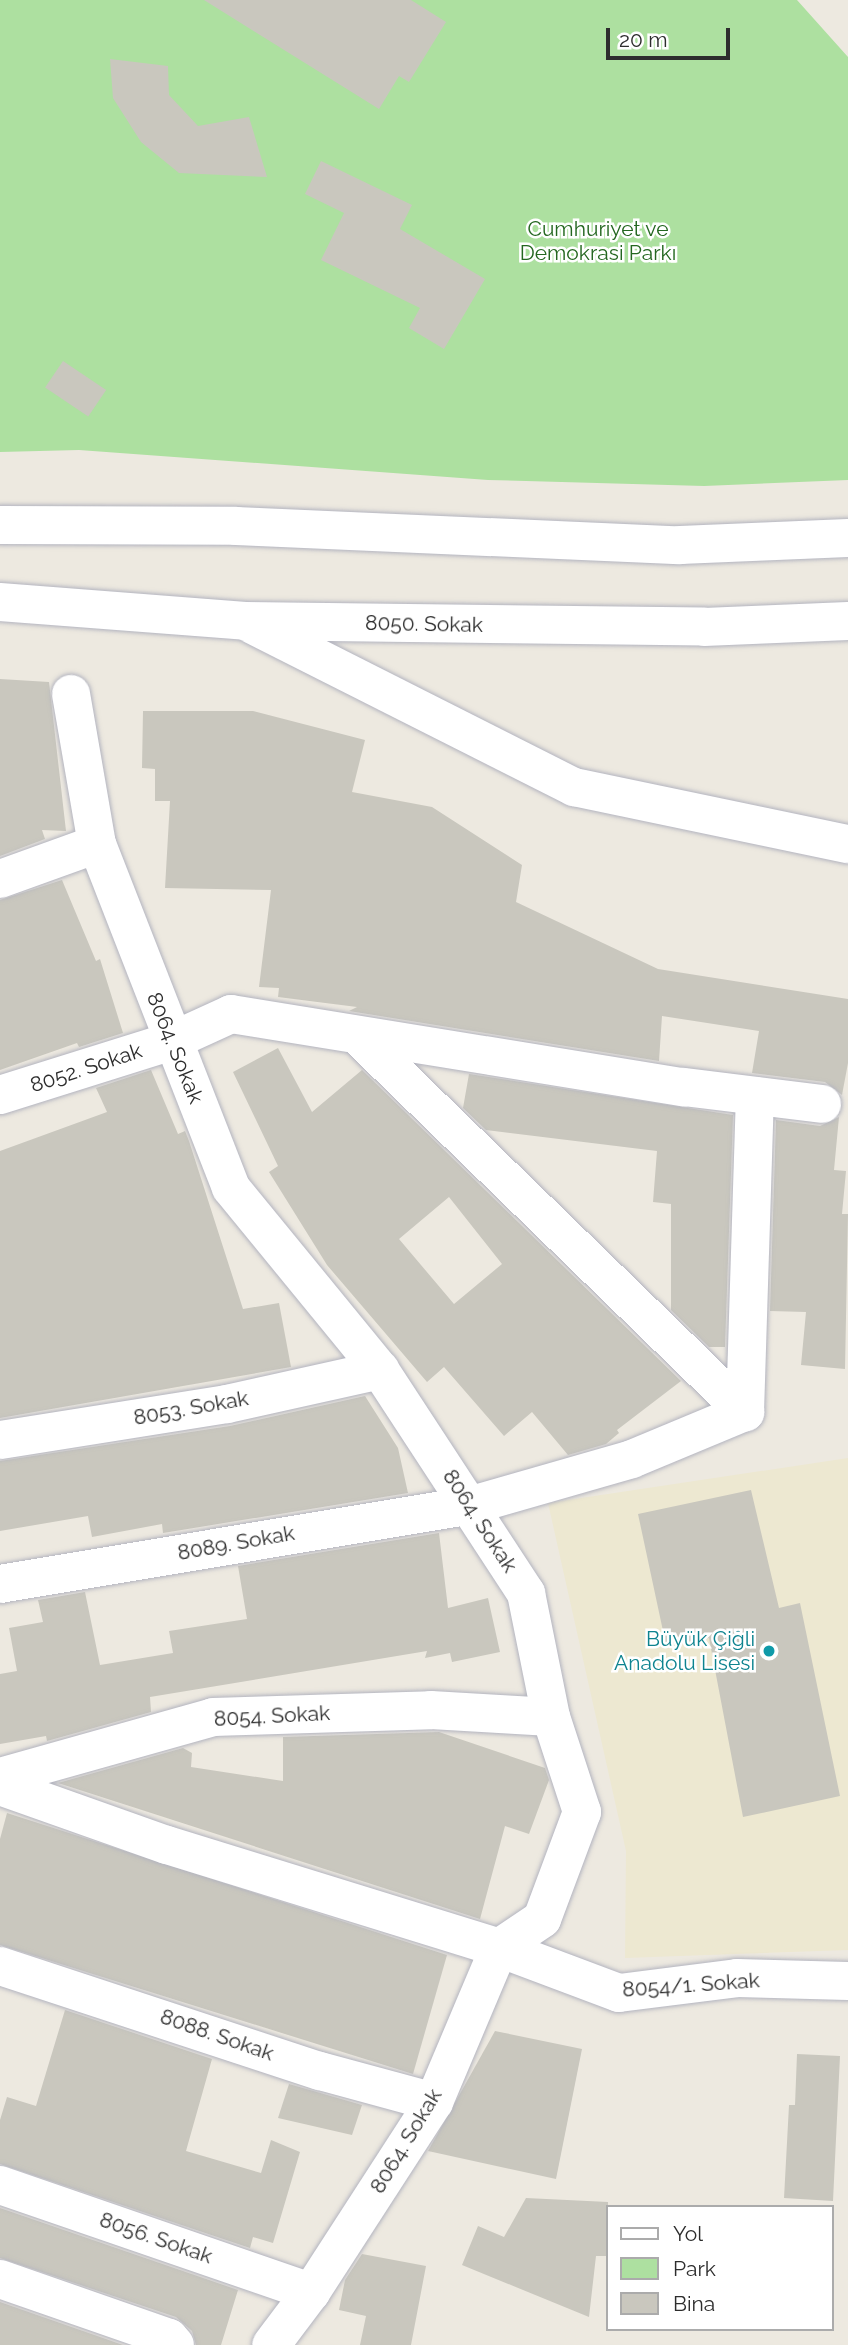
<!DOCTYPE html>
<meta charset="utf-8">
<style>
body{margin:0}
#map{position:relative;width:848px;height:2345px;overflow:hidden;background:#ede9e0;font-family:Raleway,sans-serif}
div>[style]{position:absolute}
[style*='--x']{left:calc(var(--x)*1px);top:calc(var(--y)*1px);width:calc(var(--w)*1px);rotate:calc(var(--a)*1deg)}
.education>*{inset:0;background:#ede8d1}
.green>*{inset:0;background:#ade0a0}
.building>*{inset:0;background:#c9c7be;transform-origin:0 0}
.roads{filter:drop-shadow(0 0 2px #b3b4bf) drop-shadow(0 0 2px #b3b4bf)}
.minor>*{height:38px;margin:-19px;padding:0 19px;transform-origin:19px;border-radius:19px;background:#fff}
.dots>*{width:19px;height:19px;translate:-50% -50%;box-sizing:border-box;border:4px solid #fff;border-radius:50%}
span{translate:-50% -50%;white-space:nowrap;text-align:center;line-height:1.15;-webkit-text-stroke:5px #fff;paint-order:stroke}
.park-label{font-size:21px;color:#246720}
.street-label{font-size:21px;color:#2d2d2d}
.culture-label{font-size:21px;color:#0d838f}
.right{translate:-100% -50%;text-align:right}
.legend{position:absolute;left:606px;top:2205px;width:228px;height:126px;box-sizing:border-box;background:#fff;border:2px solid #ababab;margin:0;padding:9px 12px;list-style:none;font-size:21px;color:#2d2d2d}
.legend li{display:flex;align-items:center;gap:14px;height:35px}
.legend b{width:35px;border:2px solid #ababab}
.scale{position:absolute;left:606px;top:28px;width:124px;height:32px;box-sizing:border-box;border:4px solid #2d2d2d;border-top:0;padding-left:9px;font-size:21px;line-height:24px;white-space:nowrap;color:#2d2d2d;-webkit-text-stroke:5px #fff;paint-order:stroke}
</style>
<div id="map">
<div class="education">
<i style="clip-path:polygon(848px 1458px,848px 1950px,625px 1958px,626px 1851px,548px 1503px)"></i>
</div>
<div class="green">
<i style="clip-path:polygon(0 0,797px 0,848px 57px,848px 480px,704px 486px,488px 480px,79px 450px,0 452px)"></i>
</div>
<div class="building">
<i style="clip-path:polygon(204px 0,411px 0,446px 22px,409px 82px,399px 76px,379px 109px)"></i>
<i style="clip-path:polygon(110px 59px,168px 66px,169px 95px,198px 126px,249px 117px,267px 177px,179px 173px,141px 142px,113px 98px)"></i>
<i style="clip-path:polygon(321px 161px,412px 205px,400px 229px,485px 279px,444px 349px,409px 328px,420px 308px,321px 260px,344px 213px,305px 194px)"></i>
<i style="left:63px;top:361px;width:52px;height:32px;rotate:34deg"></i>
<i style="clip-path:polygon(0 679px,49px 682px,66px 831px,42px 830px,45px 839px,0 856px)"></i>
<i style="clip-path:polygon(143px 711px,253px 711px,365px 740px,352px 792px,432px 807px,522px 865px,516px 902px,658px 969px,848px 999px,848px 1063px,842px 1095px,825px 1082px,752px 1073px,759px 1031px,662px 1016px,659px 1061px,349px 1011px,357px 1007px,278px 997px,279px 988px,259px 987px,271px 890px,165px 888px,170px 801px,155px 801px,155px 769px,142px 768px)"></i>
<i style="clip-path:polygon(62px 880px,96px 961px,100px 959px,123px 1033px,79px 1047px,77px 1043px,0 1070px,0 900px)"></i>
<i style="clip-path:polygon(evenodd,278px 1048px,312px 1112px,362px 1070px,681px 1381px,617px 1430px,619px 1433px,606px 1444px,568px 1455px,532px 1412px,504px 1436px,444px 1367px,427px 1382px,327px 1265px,269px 1172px,278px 1166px,233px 1072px,278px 1048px,449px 1197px,502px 1264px,454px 1304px,399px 1239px,449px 1197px)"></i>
<i style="clip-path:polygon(151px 1070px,178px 1134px,185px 1131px,189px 1141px,243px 1309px,279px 1303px,291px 1367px,0 1418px,0 1151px,107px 1112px,96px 1088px)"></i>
<i style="clip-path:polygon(469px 1074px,733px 1115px,725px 1347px,709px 1347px,671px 1310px,671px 1204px,653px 1202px,657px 1151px,486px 1130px,463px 1108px)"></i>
<i style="clip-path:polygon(839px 1117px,834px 1170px,846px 1171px,842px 1214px,848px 1214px,845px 1369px,801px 1365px,806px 1312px,770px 1311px,776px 1120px,820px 1126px)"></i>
<i style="clip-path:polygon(365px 1396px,398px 1448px,408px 1493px,163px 1533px,162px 1524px,92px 1537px,88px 1516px,0 1531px,0 1461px,230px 1426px)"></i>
<i style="clip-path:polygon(751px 1490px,779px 1608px,800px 1603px,840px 1796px,743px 1817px,709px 1638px,666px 1645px,638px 1514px)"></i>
<i style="clip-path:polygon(439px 1533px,448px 1608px,488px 1598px,500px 1652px,452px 1662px,450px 1653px,425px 1658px,427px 1651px,150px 1697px,151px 1712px,47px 1741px,46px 1736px,0 1744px,0 1674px,17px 1671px,9px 1628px,43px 1622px,38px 1600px,85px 1592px,100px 1665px,173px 1653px,169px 1631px,247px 1619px,238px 1566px)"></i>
<i style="clip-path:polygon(439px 1732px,545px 1768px,549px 1780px,529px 1834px,505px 1826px,480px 1919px,58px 1783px,183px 1748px,192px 1753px,191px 1767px,283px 1781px,283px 1737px)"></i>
<i style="clip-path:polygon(7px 1813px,447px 1955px,413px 2074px,0 1945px,0 1839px)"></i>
<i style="clip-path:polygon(65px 2010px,212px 2059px,186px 2151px,261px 2173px,271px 2140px,300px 2152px,273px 2243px,253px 2237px,250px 2248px,0 2164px,0 2120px,7px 2097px,36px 2106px)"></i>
<i style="clip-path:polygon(495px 2031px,582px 2049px,556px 2179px,428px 2151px)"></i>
<i style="clip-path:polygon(797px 2054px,840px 2056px,833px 2201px,784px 2198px,789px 2105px,795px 2105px)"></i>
<i style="clip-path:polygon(289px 2084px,362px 2105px,352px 2135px,278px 2118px)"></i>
<i style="clip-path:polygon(526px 2198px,608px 2202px,608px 2256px,596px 2256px,589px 2317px,462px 2265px,478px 2226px,504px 2237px)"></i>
<i style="clip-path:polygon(0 2208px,238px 2290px,221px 2345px,196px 2345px,192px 2331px,176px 2317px,0 2258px)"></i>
<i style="clip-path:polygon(362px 2254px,426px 2266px,411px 2345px,360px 2345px,366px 2316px,339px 2310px,345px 2280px)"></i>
<i style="clip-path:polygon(0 2302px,123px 2345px,0 2345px)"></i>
</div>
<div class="roads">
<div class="minor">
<i style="--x:0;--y:525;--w:236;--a:0.2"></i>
<i style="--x:236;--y:526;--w:444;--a:2.5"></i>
<i style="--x:680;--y:545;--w:168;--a:-2.4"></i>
<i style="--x:0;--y:602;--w:246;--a:4.4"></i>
<i style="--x:245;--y:621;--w:459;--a:0.7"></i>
<i style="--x:704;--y:627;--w:144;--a:-2.4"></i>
<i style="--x:253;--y:625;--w:360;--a:26.8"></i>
<i style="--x:574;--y:787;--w:280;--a:11.8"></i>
<i style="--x:71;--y:694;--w:152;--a:80.2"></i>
<i style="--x:97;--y:844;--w:369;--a:68.7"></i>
<i style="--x:231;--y:1188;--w:235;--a:50.7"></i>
<i style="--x:380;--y:1370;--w:267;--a:56.8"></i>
<i style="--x:526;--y:1593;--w:126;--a:78.6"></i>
<i style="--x:551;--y:1717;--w:100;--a:71.9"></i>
<i style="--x:582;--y:1812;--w:114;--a:110.5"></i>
<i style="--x:542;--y:1919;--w:52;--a:146"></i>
<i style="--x:499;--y:1948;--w:167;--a:112.9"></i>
<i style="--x:434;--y:2102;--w:226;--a:122.9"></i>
<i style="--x:311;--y:2292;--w:66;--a:127"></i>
<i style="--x:0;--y:879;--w:103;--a:-19.8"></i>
<i style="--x:358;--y:1036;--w:540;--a:44.17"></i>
<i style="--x:0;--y:1095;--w:180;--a:-17.4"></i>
<i style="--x:172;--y:1041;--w:65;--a:-24.6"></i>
<i style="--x:231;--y:1014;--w:459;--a:9.2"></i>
<i style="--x:684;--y:1087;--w:139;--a:7"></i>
<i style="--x:0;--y:1440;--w:230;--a:-9"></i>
<i style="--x:227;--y:1404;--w:157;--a:-12.5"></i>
<i style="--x:0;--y:1584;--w:479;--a:-9.5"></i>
<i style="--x:472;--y:1505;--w:166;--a:-16"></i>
<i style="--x:632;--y:1459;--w:122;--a:-22.6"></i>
<i style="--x:745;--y:1412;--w:316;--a:-88.2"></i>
<i style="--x:0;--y:1777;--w:221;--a:-15.7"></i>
<i style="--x:213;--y:1717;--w:218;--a:-1.8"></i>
<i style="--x:431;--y:1710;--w:120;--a:3.3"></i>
<i style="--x:0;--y:1786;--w:177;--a:19.5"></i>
<i style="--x:167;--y:1845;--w:348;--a:17.2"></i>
<i style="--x:499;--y:1948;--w:128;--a:20.6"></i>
<i style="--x:619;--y:1993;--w:119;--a:-7.2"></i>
<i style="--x:737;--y:1978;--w:111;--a:1.5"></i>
<i style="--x:0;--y:1966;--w:337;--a:18.2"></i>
<i style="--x:320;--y:2071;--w:118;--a:15.2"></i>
<i style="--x:0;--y:2185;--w:329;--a:19"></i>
<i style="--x:0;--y:2279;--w:179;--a:19.2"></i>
<i style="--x:169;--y:2338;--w:9;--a:49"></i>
</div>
</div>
<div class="dots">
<i style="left:769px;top:1651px;background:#0f9aa8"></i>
</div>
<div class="park-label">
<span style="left:598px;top:241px">Cumhuriyet ve<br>Demokrasi Parkı</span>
</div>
<div class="street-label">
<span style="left:424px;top:624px;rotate:1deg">8050. Sokak</span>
<span style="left:175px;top:1048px;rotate:68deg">8064. Sokak</span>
<span style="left:86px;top:1068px;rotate:-18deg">8052. Sokak</span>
<span style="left:191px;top:1408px;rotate:-10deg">8053. Sokak</span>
<span style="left:480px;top:1521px;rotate:57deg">8064. Sokak</span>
<span style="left:236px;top:1543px;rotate:-10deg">8089. Sokak</span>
<span style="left:272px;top:1716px;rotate:-3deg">8054. Sokak</span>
<span style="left:691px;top:1985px;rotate:-4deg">8054/1. Sokak</span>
<span style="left:217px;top:2035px;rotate:19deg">8088. Sokak</span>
<span style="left:406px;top:2141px;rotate:-59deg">8064. Sokak</span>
<span style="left:156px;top:2238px;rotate:19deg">8056. Sokak</span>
</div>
<div class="culture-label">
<span class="right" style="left:755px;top:1651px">Büyük Çiğli<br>Anadolu Lisesi</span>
</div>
<ul class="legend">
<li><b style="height:9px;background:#fff"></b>Yol</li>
<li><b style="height:19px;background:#ade0a0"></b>Park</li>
<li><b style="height:19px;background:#c9c7be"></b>Bina</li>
</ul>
<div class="scale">20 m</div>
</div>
